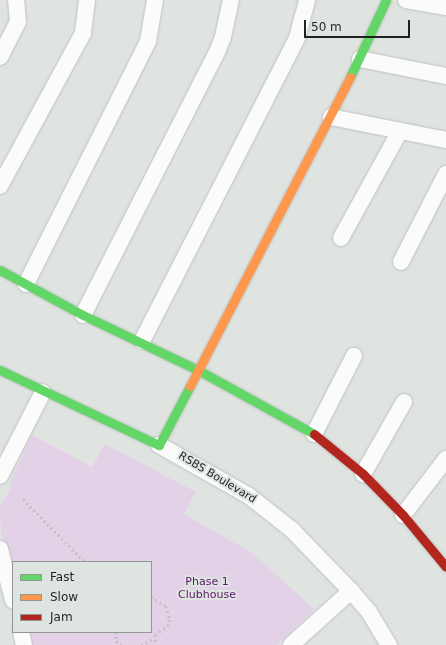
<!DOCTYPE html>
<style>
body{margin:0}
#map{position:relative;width:446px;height:645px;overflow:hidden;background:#dfe4e1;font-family:"DejaVu Sans",sans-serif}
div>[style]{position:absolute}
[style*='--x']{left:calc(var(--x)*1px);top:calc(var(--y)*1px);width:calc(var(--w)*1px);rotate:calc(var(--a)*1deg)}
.green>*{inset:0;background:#e3d1e8}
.path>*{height:2.5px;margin-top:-1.25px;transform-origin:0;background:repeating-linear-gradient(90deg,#c2c3c3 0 2px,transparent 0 5px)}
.roads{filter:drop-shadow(0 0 1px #bec2c0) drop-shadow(0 0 1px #bec2c0)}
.street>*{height:16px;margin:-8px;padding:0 8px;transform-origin:8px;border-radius:8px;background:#fafbfa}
.fast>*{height:9px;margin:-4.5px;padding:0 4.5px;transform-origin:4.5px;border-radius:4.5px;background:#63d668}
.slow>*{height:9px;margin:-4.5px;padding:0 4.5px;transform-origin:4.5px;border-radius:4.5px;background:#ff974d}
.jam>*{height:9px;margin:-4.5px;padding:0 4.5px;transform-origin:4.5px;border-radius:4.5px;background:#b3261e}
span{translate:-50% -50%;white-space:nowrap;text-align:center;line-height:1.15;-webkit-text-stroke:4px #dee5e1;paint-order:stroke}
.street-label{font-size:11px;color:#1f2220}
.park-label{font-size:11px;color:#60156d}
.legend{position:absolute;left:12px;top:561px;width:140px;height:72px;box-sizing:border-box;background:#dee5e1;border:1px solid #929794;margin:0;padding:5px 7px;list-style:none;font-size:12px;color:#1f2220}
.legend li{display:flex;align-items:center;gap:8px;height:20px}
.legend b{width:20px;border:1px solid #929794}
.scale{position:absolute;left:304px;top:20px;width:106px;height:18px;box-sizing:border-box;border:2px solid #1f2220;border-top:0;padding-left:5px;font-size:12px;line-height:14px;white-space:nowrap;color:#1f2220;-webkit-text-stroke:3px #dee5e1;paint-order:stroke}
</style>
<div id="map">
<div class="green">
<i style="clip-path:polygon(32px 435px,92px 467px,105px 444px,196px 492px,184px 514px,251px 552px,314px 609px,277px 645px,28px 645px,24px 632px,151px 632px,151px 562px,13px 562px,13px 585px,1px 532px,0 506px,10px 490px,11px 481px)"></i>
</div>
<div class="path">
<i style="--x:23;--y:499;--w:88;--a:45.5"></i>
<i style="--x:151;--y:597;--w:17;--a:31"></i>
<i style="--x:166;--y:606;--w:15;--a:74"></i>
<i style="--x:170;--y:620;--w:5;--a:101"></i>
<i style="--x:169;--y:625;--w:17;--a:144"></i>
<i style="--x:155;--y:635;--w:10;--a:84"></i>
<i style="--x:116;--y:632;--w:9;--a:90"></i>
<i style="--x:116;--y:641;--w:7;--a:34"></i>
<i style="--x:141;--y:645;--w:14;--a:-25"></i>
</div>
<div class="roads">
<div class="street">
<i style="--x:406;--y:0;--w:41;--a:9.9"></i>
<i style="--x:0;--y:57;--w:39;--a:-63"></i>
<i style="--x:18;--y:22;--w:22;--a:-95"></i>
<i style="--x:360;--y:59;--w:88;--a:11.2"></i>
<i style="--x:331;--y:117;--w:117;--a:11.3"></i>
<i style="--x:0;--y:186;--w:174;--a:-61.5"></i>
<i style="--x:83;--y:33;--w:33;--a:-83"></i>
<i style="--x:341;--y:238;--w:122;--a:-61.1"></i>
<i style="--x:401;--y:262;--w:99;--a:-62.9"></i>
<i style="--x:26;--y:284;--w:272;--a:-63.3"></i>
<i style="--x:148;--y:41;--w:42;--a:-80.3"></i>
<i style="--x:83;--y:315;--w:295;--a:-63"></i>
<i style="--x:217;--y:52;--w:16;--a:-68"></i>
<i style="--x:223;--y:37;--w:38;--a:-78"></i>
<i style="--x:142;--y:341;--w:340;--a:-62.9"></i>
<i style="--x:297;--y:38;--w:39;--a:-75"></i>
<i style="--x:314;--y:434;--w:88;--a:-62.9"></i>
<i style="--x:159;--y:445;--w:103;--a:29.5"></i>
<i style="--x:249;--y:496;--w:55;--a:38.3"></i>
<i style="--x:292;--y:530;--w:85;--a:46"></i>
<i style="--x:351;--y:591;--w:28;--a:49"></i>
<i style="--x:369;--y:612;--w:39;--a:59"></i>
<i style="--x:363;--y:474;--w:83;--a:-60.3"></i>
<i style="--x:0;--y:476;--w:94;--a:-62.9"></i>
<i style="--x:403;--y:515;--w:71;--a:-52.5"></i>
<i style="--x:0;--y:549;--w:53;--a:75.7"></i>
<i style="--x:21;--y:632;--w:13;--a:77"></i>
<i style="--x:291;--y:645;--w:81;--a:-42"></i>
</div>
<div class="fast">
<i style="--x:350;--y:77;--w:85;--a:-64.9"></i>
<i style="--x:0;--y:270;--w:94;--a:28.5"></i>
<i style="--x:83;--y:315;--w:127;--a:25.6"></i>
<i style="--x:198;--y:370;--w:132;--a:28.9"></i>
<i style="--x:0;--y:370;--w:176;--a:25.3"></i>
<i style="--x:159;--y:445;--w:67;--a:-62.3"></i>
</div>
<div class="slow">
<i style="--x:190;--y:386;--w:348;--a:-62.6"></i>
</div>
<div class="jam">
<i style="--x:314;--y:434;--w:63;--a:39.2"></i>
<i style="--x:363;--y:474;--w:57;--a:45.7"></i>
<i style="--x:403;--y:515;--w:67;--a:50.4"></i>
</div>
</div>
<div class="street-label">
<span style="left:217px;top:478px;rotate:31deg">RSBS Boulevard</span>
</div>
<div class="park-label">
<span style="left:207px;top:589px">Phase 1<br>Clubhouse</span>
</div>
<ul class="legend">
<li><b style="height:5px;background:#63d668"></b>Fast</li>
<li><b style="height:5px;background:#ff974d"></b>Slow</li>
<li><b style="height:5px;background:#b3261e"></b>Jam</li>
</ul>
<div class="scale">50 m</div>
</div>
